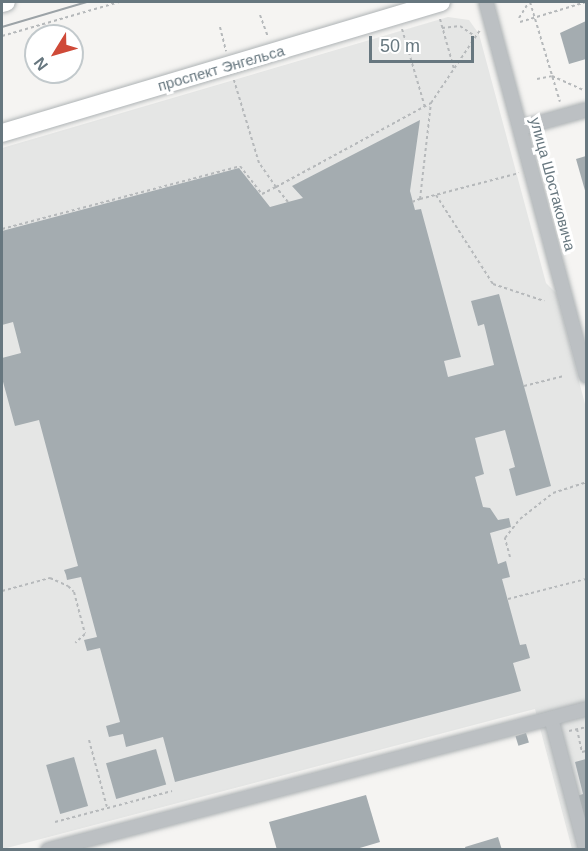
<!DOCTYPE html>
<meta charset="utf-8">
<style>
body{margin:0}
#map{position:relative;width:588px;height:851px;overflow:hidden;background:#f5f4f2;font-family:Helvetica,sans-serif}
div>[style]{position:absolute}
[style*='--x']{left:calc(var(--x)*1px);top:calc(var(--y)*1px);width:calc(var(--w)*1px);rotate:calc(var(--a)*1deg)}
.built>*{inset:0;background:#e5e6e5}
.building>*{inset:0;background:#a4acb0;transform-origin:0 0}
.path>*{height:2px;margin-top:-1px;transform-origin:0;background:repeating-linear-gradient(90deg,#b6b9bb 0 3px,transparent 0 6px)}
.roads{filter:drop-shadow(0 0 2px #aeb3b5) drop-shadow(0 0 2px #aeb3b5)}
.minor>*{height:14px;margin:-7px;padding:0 7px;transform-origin:7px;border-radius:7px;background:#bcc0c3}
.major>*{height:18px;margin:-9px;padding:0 9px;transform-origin:9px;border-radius:9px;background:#fff}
.tram>*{height:1.5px;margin:-0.75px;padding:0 0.75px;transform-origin:0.75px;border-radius:0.75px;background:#9ca3a7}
span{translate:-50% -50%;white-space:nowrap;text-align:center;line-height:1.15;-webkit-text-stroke:6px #fff;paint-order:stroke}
.street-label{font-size:15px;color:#67777f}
.frame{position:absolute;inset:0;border:3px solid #67777f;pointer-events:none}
.north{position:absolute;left:24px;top:24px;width:60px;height:60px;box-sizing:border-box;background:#fff;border:2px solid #c2c9cc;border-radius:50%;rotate:233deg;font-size:16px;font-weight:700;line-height:24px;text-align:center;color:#67777f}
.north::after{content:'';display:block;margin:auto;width:21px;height:27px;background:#cf4a38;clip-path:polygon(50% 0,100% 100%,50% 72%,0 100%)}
.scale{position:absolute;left:369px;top:36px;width:105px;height:27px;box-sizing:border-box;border:3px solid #67777f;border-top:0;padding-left:8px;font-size:18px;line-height:21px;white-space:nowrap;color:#67777f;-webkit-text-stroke:4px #fff;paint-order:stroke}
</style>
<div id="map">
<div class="built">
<i style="clip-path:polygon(448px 17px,469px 20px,479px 34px,546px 283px,556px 293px,586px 408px,586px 849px,572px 849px,535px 709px,3px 849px,2px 148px)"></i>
</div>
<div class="building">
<i style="clip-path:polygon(586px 21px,586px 59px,569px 64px,560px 33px)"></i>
<i style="clip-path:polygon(420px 120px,410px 191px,415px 210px,421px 209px,461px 357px,444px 361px,448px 377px,494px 365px,484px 324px,478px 326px,471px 301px,499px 294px,551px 486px,516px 496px,509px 469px,515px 467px,505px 430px,475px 438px,484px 474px,475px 477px,483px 507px,490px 508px,498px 520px,509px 518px,511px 527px,490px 533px,498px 564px,506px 561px,510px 577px,502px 579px,520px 645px,526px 644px,530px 658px,513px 663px,521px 691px,175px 782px,163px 737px,126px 747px,123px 734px,109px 737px,106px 726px,120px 722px,100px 648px,87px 651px,84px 640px,97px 637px,81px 577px,67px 580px,66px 575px,64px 570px,78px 566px,39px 420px,15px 426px,2px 378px,2px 358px,21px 353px,13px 322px,2px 325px,2px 231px,239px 168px,270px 207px,288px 202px,303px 198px,292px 186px)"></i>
<i style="clip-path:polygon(586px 156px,586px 194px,576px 159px)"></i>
<i style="left:526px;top:733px;width:10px;height:11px;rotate:73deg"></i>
<i style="left:156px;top:749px;width:37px;height:52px;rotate:74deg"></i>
<i style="left:74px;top:757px;width:51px;height:29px;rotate:74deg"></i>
<i style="clip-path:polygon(586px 759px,586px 829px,577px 796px,583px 794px,575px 762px)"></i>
<i style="clip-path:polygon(366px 795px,380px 842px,353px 850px,277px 850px,269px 822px)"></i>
<i style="clip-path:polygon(498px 837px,502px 850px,466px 850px,465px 847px)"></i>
</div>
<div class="path">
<i style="--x:530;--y:2;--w:104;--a:73.3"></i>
<i style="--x:260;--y:15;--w:23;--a:70"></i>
<i style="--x:519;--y:18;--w:19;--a:-58"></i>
<i style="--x:440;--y:19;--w:52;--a:74.4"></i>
<i style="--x:520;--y:22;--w:69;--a:-16.9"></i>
<i style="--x:220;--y:27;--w:25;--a:76"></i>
<i style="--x:442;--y:28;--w:18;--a:-6"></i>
<i style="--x:460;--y:26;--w:18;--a:34"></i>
<i style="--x:402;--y:29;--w:81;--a:73.6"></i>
<i style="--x:2;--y:36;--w:122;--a:-16.2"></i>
<i style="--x:537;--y:79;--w:15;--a:-11"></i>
<i style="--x:552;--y:76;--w:37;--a:24"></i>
<i style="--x:436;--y:195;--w:106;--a:57.4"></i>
<i style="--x:493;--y:284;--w:54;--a:18.4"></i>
<i style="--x:420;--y:199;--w:102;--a:-14.7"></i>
<i style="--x:288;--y:202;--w:19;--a:-129"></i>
<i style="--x:276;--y:187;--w:176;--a:-28.5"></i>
<i style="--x:412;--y:202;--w:9;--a:-21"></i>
<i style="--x:420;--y:199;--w:97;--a:-83.5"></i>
<i style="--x:431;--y:103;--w:88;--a:-56.1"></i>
<i style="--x:2;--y:229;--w:246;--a:-14.8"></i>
<i style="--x:240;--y:166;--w:36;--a:52"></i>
<i style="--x:262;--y:194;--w:16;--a:-27"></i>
<i style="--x:276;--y:187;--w:29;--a:-125"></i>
<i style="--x:259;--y:163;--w:87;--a:-106.8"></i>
<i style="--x:524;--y:386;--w:41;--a:-14"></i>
<i style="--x:510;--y:557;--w:20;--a:-105"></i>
<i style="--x:505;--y:538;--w:24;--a:-52"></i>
<i style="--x:520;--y:519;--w:42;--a:-38.2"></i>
<i style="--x:553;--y:493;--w:35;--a:-18"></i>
<i style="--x:2;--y:591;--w:50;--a:-15.2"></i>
<i style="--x:50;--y:578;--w:20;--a:24"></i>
<i style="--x:68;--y:586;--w:8;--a:45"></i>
<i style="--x:74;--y:592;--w:43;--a:75.3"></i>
<i style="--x:85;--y:634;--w:13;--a:138"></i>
<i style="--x:508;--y:599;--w:81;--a:-14.4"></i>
<i style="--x:577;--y:729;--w:24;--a:78"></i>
<i style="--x:582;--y:752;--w:4;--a:-14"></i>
<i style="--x:569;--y:731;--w:17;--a:-13"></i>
<i style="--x:89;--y:740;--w:69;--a:75"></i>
<i style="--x:55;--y:822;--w:121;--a:-14.8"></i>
</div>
<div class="roads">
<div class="minor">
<i style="--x:486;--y:2;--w:387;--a:75"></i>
<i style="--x:521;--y:128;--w:67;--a:-15.5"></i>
<i style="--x:551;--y:718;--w:137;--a:75.1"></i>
<i style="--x:48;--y:850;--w:556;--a:-14.69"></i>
</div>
<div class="major">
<i style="--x:2;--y:3;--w:4;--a:-14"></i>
<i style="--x:2;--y:133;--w:458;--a:-16.6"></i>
</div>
</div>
<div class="tram">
<i style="--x:2;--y:27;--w:89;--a:-16.4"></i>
</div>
<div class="street-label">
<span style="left:221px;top:68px;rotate:-16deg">проспект Энгельса</span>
<span style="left:553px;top:184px;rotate:75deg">улица Шостаковича</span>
</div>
<div class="frame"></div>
<div class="north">N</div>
<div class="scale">50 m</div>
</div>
